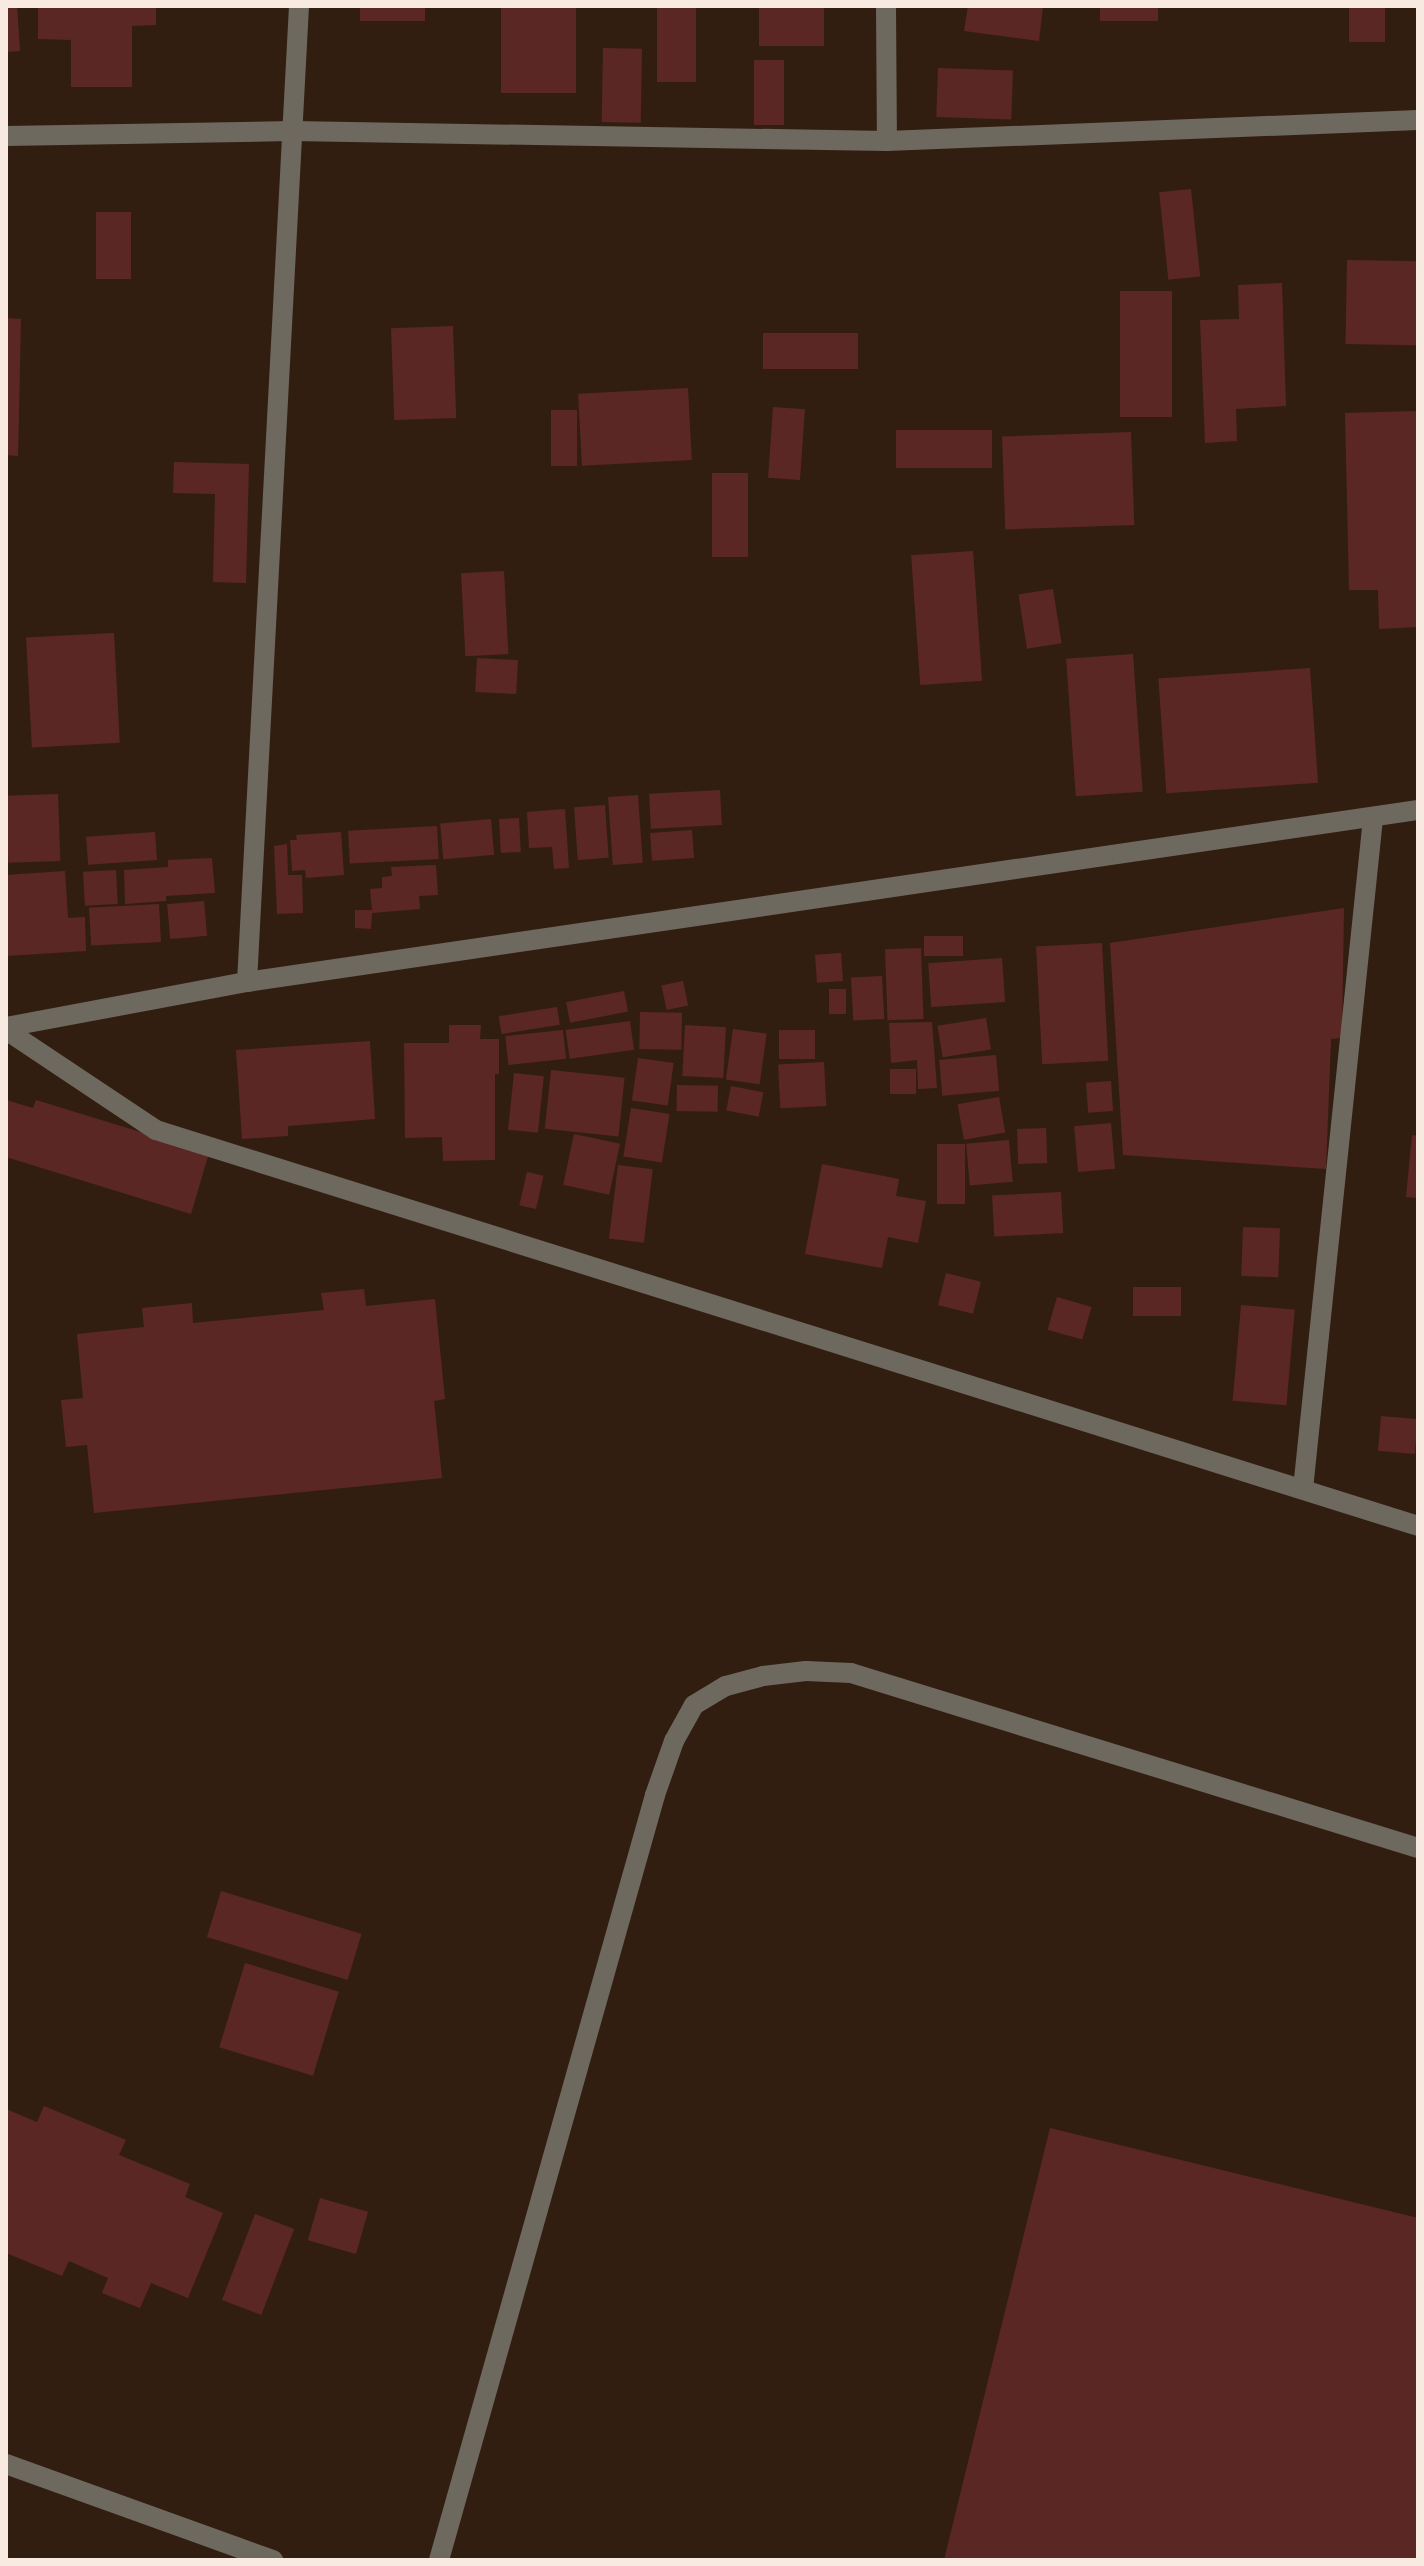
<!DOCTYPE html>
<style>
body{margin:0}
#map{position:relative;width:1424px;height:2566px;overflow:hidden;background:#321e11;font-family:"Asap Condensed",sans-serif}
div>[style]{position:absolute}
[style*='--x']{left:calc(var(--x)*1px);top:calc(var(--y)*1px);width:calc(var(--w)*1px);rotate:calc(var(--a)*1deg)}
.building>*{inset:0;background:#5b2725;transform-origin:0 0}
.minor>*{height:20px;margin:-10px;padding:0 10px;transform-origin:10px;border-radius:10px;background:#6e695f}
span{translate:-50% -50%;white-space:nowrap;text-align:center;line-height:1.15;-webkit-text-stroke:6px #321e11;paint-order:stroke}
.frame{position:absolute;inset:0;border:8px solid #f8eae1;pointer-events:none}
</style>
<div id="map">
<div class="building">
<i style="clip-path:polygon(6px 6px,17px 6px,20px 51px,6px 52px)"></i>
<i style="clip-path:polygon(38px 6px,156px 6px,156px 25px,132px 26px,132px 87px,71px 87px,71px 40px,38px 39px)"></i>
<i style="left:360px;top:6px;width:65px;height:15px"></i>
<i style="left:501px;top:6px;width:75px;height:87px"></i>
<i style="left:657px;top:6px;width:39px;height:76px"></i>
<i style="left:759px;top:6px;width:65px;height:40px"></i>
<i style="clip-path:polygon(968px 6px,1043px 6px,1039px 41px,964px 31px)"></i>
<i style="left:1100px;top:6px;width:58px;height:15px"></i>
<i style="left:1349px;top:6px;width:36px;height:36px"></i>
<i style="left:603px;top:48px;width:39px;height:74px;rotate:1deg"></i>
<i style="left:754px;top:60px;width:30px;height:65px"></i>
<i style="left:938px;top:68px;width:75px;height:49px;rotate:2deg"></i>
<i style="left:1191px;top:189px;width:88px;height:32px;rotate:84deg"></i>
<i style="left:96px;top:212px;width:35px;height:67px"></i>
<i style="left:1347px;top:260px;width:71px;height:84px;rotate:1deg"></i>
<i style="clip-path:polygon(1282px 283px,1286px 406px,1236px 409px,1237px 441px,1205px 443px,1200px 320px,1239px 319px,1238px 285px)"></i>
<i style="left:1120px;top:291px;width:52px;height:126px"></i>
<i style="clip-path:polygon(6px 318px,21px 319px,18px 456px,6px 455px)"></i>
<i style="left:453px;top:326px;width:92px;height:62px;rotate:88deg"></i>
<i style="left:858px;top:333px;width:36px;height:95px;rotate:90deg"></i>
<i style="left:688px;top:388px;width:72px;height:110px;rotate:87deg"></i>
<i style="left:773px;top:407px;width:32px;height:71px;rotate:4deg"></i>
<i style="left:551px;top:410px;width:26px;height:56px"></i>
<i style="clip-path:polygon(1418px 411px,1418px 627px,1379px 629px,1378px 590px,1349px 590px,1345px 413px)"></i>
<i style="left:992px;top:430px;width:38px;height:96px;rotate:90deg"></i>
<i style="left:1131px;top:432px;width:93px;height:129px;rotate:88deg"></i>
<i style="clip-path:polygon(174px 462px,249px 464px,246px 583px,213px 582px,215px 494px,173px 493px)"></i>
<i style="left:712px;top:473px;width:36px;height:84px"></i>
<i style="left:973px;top:551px;width:130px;height:62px;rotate:86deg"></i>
<i style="left:504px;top:571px;width:83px;height:43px;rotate:87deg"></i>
<i style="left:1053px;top:589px;width:55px;height:35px;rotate:81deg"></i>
<i style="left:114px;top:633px;width:110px;height:88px;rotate:87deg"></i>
<i style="left:1133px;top:654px;width:138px;height:67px;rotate:86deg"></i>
<i style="left:477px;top:658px;width:41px;height:34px;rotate:3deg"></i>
<i style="left:1310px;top:668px;width:115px;height:152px;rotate:86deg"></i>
<i style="left:720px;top:790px;width:35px;height:71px;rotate:87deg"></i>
<i style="left:58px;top:794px;width:67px;height:52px;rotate:88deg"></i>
<i style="left:638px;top:795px;width:68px;height:30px;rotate:86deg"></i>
<i style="left:605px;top:805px;width:53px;height:31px;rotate:86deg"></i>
<i style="clip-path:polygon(565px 809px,569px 868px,554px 869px,552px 847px,529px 848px,527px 812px)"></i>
<i style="left:519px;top:818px;width:34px;height:20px;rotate:87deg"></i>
<i style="left:491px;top:819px;width:36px;height:51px;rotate:85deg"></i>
<i style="left:437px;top:826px;width:33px;height:89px;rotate:87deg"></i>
<i style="left:692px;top:830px;width:28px;height:42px;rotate:86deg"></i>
<i style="left:155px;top:832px;width:28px;height:69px;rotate:86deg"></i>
<i style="clip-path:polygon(341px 832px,344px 875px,306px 878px,305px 870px,292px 871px,290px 840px,297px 840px,296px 835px)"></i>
<i style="clip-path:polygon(287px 844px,288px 875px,302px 875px,303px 913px,277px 914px,274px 846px)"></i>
<i style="clip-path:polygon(212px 858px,215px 893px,166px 896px,166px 901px,125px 904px,124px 870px,168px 867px,168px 860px)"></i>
<i style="clip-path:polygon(436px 865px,438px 895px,419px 896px,420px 909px,372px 913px,371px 929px,355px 928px,355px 910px,372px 910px,370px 889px,382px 888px,382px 877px,392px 876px,391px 867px)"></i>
<i style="left:116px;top:870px;width:34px;height:33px;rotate:87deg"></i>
<i style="clip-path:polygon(65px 871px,68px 918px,85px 917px,86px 951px,6px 956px,6px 875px)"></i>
<i style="left:204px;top:901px;width:35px;height:37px;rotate:85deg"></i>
<i style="left:159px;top:904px;width:38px;height:70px;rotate:87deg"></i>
<i style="clip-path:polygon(1344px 908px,1342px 1038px,1331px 1039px,1326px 1169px,1123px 1155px,1110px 943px)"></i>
<i style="left:963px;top:936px;width:20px;height:39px;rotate:90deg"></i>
<i style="left:1102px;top:943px;width:118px;height:66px;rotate:87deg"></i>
<i style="left:921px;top:948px;width:71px;height:36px;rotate:88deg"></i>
<i style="left:841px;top:953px;width:28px;height:26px;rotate:86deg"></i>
<i style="left:1002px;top:958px;width:44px;height:74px;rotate:86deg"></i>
<i style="left:882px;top:976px;width:43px;height:31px;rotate:87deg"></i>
<i style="left:683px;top:981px;width:25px;height:22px;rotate:78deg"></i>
<i style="left:846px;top:989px;width:25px;height:17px;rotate:90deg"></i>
<i style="left:624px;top:991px;width:21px;height:59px;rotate:79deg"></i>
<i style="left:557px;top:1007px;width:18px;height:59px;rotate:81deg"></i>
<i style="left:640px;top:1012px;width:42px;height:37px;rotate:1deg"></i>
<i style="left:986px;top:1018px;width:32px;height:49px;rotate:81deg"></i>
<i style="left:630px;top:1021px;width:29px;height:65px;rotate:82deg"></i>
<i style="clip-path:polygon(932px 1022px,937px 1088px,918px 1089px,917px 1060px,891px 1063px,889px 1023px)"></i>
<i style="clip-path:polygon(449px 1025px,481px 1025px,480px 1039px,499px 1039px,499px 1074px,495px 1074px,495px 1160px,443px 1161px,442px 1137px,405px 1138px,404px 1043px,449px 1043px)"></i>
<i style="left:685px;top:1025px;width:41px;height:51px;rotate:3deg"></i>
<i style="left:733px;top:1029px;width:34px;height:51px;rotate:8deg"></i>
<i style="left:563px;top:1030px;width:29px;height:58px;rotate:84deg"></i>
<i style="left:779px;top:1030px;width:36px;height:29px"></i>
<i style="clip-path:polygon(370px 1041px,375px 1119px,288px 1126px,288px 1136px,242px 1139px,236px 1050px)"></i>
<i style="left:996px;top:1055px;width:36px;height:57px;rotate:85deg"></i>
<i style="left:638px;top:1058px;width:36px;height:43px;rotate:8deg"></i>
<i style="left:824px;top:1062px;width:44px;height:46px;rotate:87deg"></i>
<i style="left:890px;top:1069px;width:26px;height:25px"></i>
<i style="left:551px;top:1070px;width:74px;height:59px;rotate:6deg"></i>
<i style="left:514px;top:1073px;width:30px;height:57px;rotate:6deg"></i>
<i style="left:1111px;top:1081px;width:30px;height:25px;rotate:86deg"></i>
<i style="left:677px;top:1085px;width:41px;height:26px;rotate:1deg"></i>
<i style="left:731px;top:1086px;width:33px;height:25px;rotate:11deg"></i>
<i style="left:999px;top:1097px;width:36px;height:42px;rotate:80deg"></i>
<i style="clip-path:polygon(6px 1100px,33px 1108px,36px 1100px,209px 1153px,191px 1214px,6px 1157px)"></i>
<i style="left:631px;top:1108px;width:39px;height:49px;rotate:9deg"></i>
<i style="left:1111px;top:1123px;width:46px;height:37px;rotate:85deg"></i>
<i style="left:1046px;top:1128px;width:35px;height:29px;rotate:88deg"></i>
<i style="left:574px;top:1134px;width:47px;height:52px;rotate:12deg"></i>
<i style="clip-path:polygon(1412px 1135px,1418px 1136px,1418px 1198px,1406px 1197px)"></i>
<i style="left:1009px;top:1140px;width:42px;height:43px;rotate:85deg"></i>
<i style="left:937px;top:1144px;width:28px;height:60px"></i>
<i style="clip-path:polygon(822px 1164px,899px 1179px,896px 1196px,926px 1201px,918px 1243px,888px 1237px,882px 1268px,805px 1254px)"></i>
<i style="left:618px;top:1165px;width:35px;height:74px;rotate:7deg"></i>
<i style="left:527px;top:1172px;width:17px;height:34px;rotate:13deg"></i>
<i style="left:1061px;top:1192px;width:41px;height:69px;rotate:87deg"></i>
<i style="left:1243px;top:1227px;width:37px;height:49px;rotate:2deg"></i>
<i style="left:946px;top:1273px;width:36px;height:33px;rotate:14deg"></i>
<i style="left:1181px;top:1287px;width:29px;height:48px;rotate:90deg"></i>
<i style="clip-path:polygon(364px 1289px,366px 1306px,435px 1299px,445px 1399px,434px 1401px,442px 1478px,94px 1513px,87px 1445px,66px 1447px,61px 1400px,83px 1398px,77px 1334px,144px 1327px,142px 1308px,192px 1303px,193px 1323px,324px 1310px,321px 1293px)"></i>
<i style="left:1057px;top:1297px;width:36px;height:34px;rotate:16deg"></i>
<i style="left:1241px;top:1305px;width:54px;height:96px;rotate:5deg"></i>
<i style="left:1381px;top:1416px;width:37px;height:35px;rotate:5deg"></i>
<i style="left:221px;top:1891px;width:147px;height:48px;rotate:17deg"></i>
<i style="left:245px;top:1963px;width:98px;height:88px;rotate:17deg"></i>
<i style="clip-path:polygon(44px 2106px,126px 2140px,119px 2155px,190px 2184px,185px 2197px,223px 2213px,188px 2298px,151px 2283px,140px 2308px,102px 2293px,108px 2278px,69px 2261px,62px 2276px,6px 2253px,6px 2109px,37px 2122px)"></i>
<i style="clip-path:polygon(1050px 2128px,1418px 2218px,1418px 2560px,944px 2560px)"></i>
<i style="left:320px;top:2198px;width:50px;height:44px;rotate:16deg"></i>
<i style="left:255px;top:2214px;width:42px;height:92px;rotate:21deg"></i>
</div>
<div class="minor">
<i style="--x:886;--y:6;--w:135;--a:89.6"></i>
<i style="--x:6;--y:136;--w:286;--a:-1"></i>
<i style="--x:292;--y:131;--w:595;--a:0.96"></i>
<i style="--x:887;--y:141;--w:531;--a:-2.26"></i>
<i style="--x:247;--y:982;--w:977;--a:-86.95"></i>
<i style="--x:6;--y:1027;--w:245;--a:-10.6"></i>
<i style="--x:247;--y:982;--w:1184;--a:-8.36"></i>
<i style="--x:6;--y:1030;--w:180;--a:33.7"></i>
<i style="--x:156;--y:1130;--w:1323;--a:17.42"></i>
<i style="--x:1303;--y:1489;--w:675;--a:-84.04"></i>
<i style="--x:6;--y:2464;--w:284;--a:19.8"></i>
<i style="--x:439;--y:2560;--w:795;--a:-74.23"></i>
<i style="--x:655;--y:1795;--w:57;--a:-70.6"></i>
<i style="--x:674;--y:1741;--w:41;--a:-60.9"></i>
<i style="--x:694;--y:1705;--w:37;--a:-31"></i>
<i style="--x:726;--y:1686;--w:38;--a:-15"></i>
<i style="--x:763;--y:1676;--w:43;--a:-6.6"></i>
<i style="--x:806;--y:1671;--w:45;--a:2.5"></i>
<i style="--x:851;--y:1673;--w:593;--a:17.15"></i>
</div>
<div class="frame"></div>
</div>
